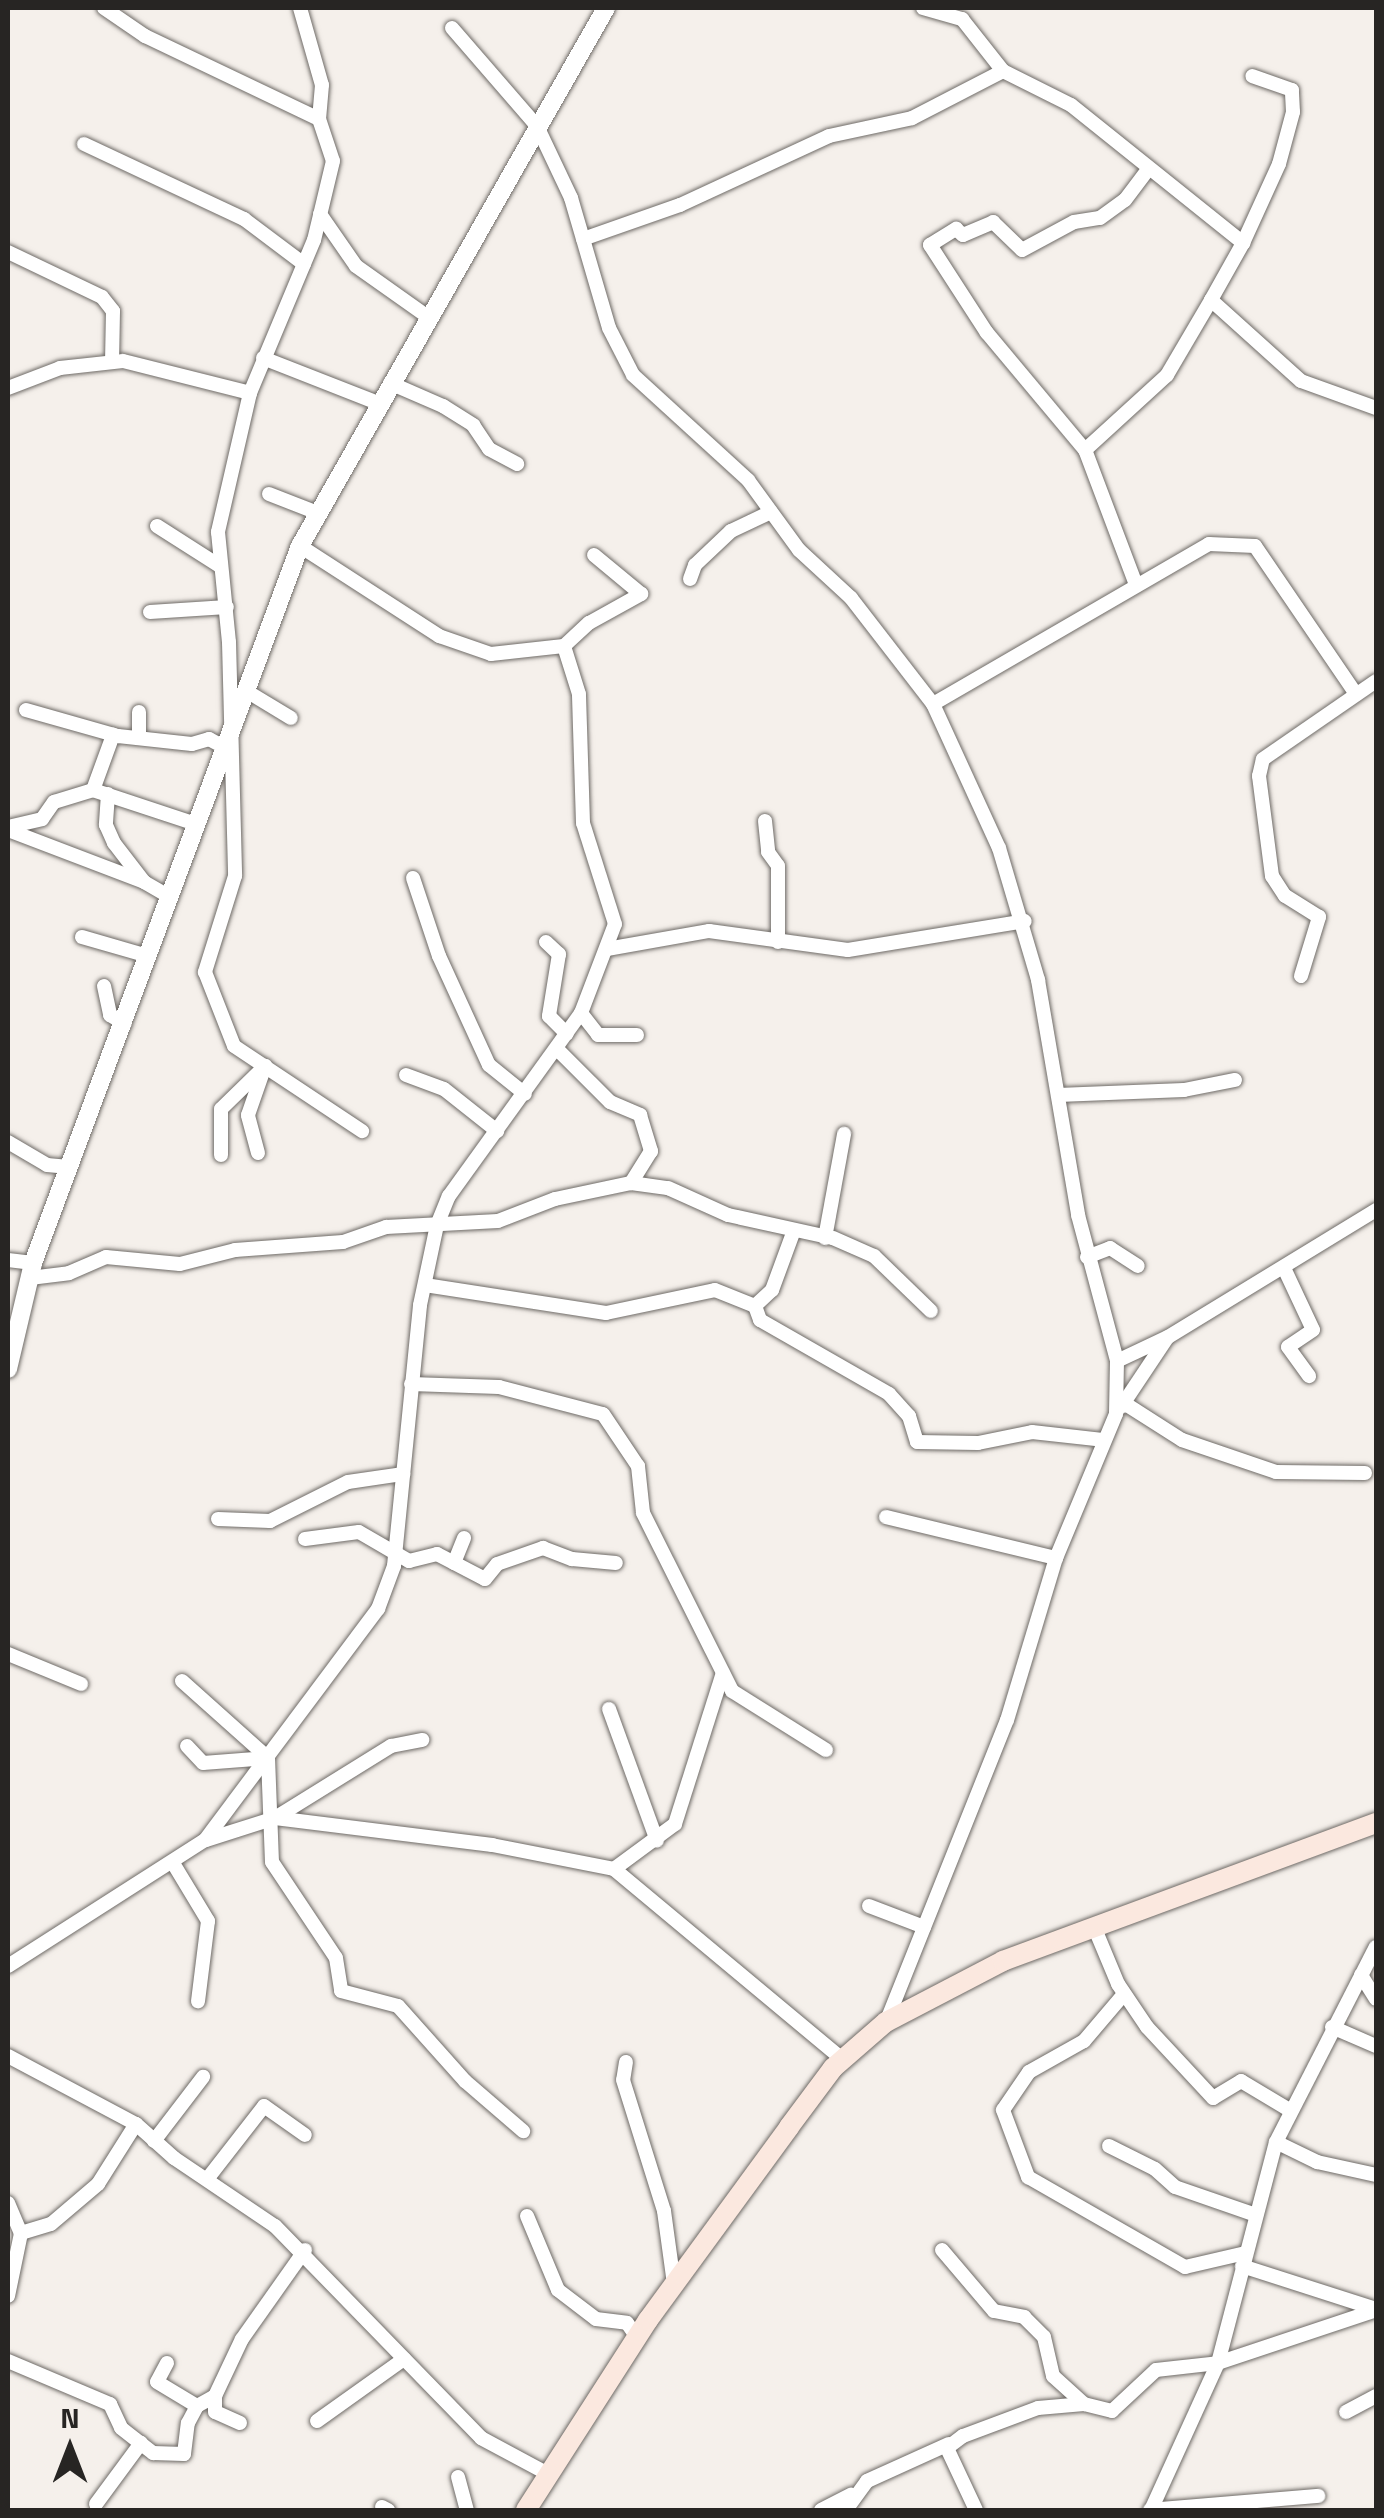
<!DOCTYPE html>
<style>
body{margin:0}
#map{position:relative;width:1384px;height:2518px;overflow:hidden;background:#f5f0eb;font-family:"Titillium Web",sans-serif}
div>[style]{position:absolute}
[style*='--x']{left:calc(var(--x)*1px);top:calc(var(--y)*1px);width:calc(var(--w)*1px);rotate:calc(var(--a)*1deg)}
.roads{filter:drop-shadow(0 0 2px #6e6a66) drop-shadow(0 0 2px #6e6a66)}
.minor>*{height:14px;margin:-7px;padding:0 7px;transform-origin:7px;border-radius:7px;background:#fff}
.tertiary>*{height:18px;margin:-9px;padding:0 9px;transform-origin:9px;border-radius:9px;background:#fff}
.secondary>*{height:20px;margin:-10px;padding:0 10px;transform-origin:10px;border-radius:10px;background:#fbe8df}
span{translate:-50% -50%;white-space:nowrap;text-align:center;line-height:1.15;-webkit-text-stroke:8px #f5f0eb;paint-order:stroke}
.frame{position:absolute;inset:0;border:10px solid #272523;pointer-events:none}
.north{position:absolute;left:20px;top:2398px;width:100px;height:100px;-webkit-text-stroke:8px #f5f0eb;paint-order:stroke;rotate:0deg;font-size:28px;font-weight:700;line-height:40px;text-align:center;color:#272523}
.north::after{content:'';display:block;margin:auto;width:35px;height:45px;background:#272523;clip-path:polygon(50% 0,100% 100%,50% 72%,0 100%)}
</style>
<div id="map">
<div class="roads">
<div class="minor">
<i style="--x:104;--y:8;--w:50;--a:34.3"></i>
<i style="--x:145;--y:36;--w:193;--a:25.5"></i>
<i style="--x:300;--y:8;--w:80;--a:74.1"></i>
<i style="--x:322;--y:85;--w:34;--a:95"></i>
<i style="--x:319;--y:119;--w:44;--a:71.6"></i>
<i style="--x:333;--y:161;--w:81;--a:103.5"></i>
<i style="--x:314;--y:240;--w:166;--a:112.7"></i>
<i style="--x:250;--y:393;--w:143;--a:103"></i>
<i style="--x:218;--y:532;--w:111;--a:84.3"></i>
<i style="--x:229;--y:642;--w:234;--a:88.5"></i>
<i style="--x:235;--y:876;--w:101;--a:107.4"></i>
<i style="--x:205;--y:972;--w:79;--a:68.6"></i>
<i style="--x:234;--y:1046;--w:154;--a:33.6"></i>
<i style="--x:923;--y:8;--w:41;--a:15.8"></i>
<i style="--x:962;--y:19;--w:66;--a:51.7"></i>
<i style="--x:1003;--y:71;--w:76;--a:26.6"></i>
<i style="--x:1071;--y:105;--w:221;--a:38.7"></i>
<i style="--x:1243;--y:243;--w:65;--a:119.3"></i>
<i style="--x:1211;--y:300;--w:121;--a:42"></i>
<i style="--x:1301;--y:381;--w:80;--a:19.8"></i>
<i style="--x:452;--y:28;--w:130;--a:49.1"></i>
<i style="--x:537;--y:126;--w:80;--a:64.7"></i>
<i style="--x:571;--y:198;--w:135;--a:73.7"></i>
<i style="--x:609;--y:328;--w:53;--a:62.9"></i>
<i style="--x:633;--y:375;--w:156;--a:42.4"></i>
<i style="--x:748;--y:480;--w:87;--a:53.9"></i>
<i style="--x:799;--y:550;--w:71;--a:42.7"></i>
<i style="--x:851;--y:598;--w:134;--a:52.3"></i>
<i style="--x:933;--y:704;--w:158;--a:65.4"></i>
<i style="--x:999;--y:848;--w:138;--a:73.5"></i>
<i style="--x:1038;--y:980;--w:238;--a:80.3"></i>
<i style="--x:1078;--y:1215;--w:151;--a:75"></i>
<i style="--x:1117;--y:1361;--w:53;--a:91.1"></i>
<i style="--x:1116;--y:1414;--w:156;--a:112.6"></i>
<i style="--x:1056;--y:1558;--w:169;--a:106.8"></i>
<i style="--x:1007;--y:1720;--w:325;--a:111.8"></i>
<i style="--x:84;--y:144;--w:177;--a:25.1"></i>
<i style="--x:244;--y:219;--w:75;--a:36.9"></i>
<i style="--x:320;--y:214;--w:63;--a:55.3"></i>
<i style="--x:356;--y:266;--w:88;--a:35.3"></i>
<i style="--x:583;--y:239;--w:103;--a:-19.3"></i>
<i style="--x:680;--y:205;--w:164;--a:-24.8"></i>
<i style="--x:829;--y:136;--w:85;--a:-12.2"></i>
<i style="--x:912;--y:118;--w:102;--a:-27.3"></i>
<i style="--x:1243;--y:243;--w:87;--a:-65.5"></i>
<i style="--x:1279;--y:164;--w:54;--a:-74.9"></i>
<i style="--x:1293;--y:112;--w:22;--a:-93"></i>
<i style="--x:1292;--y:90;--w:42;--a:-160.7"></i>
<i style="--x:8;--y:252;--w:104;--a:25.6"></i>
<i style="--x:102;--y:297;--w:18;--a:52"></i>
<i style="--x:113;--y:311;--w:50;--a:91.1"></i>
<i style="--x:263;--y:358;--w:123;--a:21.4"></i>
<i style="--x:390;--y:383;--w:58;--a:23.5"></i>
<i style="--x:443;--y:406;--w:36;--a:32"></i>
<i style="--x:473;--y:425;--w:29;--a:56"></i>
<i style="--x:489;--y:449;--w:32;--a:28"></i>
<i style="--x:8;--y:388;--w:56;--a:-21"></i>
<i style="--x:60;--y:368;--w:63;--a:-6.3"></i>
<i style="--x:123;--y:361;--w:131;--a:14.1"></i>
<i style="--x:1085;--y:450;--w:153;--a:-129.9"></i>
<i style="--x:987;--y:333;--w:105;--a:-122.9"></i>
<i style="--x:930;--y:245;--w:31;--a:-32"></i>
<i style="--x:956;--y:229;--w:9;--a:41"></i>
<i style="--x:963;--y:235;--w:33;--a:-23"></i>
<i style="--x:993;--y:222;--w:40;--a:44"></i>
<i style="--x:1022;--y:250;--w:59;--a:-28.3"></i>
<i style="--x:1074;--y:222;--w:26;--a:-9"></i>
<i style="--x:1100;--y:218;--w:31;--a:-36"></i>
<i style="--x:1125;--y:200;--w:36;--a:-53"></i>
<i style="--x:269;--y:494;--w:53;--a:21.2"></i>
<i style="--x:157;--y:526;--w:76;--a:32.6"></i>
<i style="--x:300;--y:546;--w:166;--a:32.9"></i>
<i style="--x:439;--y:636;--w:55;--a:19.1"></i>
<i style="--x:491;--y:654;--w:73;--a:-6.3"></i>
<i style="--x:564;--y:646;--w:34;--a:-43"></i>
<i style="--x:589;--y:623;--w:60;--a:-29.1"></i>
<i style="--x:641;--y:594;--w:61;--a:-140.3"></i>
<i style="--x:690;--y:579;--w:15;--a:-70"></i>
<i style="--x:695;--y:565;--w:50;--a:-43.4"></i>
<i style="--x:731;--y:531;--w:44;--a:-25.4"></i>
<i style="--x:1135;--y:582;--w:141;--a:-110.7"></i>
<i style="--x:1085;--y:450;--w:111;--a:-42.4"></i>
<i style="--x:1167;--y:375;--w:87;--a:-59.6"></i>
<i style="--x:150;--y:612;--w:77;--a:-3.7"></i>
<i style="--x:248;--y:692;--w:50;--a:31.2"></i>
<i style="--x:933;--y:704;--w:319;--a:-30.1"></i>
<i style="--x:1209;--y:544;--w:46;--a:2.5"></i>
<i style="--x:1255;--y:546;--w:179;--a:55.7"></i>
<i style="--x:26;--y:710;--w:96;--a:15.8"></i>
<i style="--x:118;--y:736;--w:74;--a:6.2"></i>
<i style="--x:192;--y:744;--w:18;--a:-16"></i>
<i style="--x:209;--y:739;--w:21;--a:28"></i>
<i style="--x:139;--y:736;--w:24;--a:-90"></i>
<i style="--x:93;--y:790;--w:59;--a:-70"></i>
<i style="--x:108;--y:794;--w:31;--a:94"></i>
<i style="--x:106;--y:825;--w:20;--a:66"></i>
<i style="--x:114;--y:843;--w:49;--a:52.4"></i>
<i style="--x:144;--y:882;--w:28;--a:30"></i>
<i style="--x:765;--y:821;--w:31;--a:84"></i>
<i style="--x:768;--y:852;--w:17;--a:54"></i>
<i style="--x:778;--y:866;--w:76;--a:90"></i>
<i style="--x:8;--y:827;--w:35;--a:-13"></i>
<i style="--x:42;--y:819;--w:21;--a:-55"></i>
<i style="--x:54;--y:802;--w:41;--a:-17.1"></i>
<i style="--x:93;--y:790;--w:108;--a:18.3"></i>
<i style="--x:8;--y:830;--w:146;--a:20.9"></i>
<i style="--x:413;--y:878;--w:82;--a:71.6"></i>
<i style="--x:439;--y:956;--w:120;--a:65.4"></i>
<i style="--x:489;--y:1065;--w:46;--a:38.9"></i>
<i style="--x:82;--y:937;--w:69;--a:16.1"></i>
<i style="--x:546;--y:942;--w:18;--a:43"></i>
<i style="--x:559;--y:954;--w:63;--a:99.2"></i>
<i style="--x:549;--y:1016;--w:25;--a:45"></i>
<i style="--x:607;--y:949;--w:104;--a:-10"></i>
<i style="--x:709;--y:931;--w:140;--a:7.8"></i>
<i style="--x:848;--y:950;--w:179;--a:-9.3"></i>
<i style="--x:1301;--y:976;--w:62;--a:-73"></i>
<i style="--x:1319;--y:917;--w:40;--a:-148"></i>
<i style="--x:1285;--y:896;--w:24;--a:-123"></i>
<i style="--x:1272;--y:876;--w:101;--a:-97.4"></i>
<i style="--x:1259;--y:776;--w:17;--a:-77"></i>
<i style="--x:1263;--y:759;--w:137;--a:-34.6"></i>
<i style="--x:104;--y:986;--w:30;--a:78"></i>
<i style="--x:110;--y:1015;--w:17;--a:31"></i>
<i style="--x:581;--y:1013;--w:28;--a:52"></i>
<i style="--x:598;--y:1035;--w:39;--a:0"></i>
<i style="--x:557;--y:1049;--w:75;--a:45"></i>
<i style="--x:610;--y:1102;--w:33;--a:23"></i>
<i style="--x:640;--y:1115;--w:38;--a:73"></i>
<i style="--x:651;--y:1151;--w:38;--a:122"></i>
<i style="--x:406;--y:1075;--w:40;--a:20.2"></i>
<i style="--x:444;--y:1089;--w:68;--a:38.4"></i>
<i style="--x:1058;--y:1095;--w:126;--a:-2.3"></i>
<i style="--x:1184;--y:1090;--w:52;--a:-11.1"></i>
<i style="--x:8;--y:1142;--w:45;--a:30.5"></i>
<i style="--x:47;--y:1165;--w:22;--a:5"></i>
<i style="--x:258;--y:1153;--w:39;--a:-105"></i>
<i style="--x:248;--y:1115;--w:46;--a:-70.8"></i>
<i style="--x:221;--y:1155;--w:46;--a:-90"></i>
<i style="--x:221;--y:1109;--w:62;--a:-44.3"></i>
<i style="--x:793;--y:1233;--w:61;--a:110.2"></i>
<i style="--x:772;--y:1290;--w:23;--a:137"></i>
<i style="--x:755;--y:1306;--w:15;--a:70"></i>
<i style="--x:760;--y:1320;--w:149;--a:29.8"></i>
<i style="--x:889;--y:1394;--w:30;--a:48"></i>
<i style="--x:909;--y:1416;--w:27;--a:73"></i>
<i style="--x:917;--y:1442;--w:61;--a:0.9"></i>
<i style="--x:978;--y:1443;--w:55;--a:-11.5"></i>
<i style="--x:1032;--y:1432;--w:71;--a:6.4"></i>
<i style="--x:825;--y:1238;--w:106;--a:-79.6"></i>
<i style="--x:1087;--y:1257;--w:25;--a:-21"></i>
<i style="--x:1110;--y:1248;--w:33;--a:33"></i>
<i style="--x:8;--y:1260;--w:25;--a:7"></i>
<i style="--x:1284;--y:1268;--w:68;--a:64.9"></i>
<i style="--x:1313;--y:1330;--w:30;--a:146"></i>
<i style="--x:1288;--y:1347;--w:36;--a:54"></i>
<i style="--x:30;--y:1278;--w:39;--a:-7"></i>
<i style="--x:69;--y:1273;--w:40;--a:-23.4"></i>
<i style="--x:106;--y:1257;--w:74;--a:5.4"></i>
<i style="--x:180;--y:1264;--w:57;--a:-14.3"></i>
<i style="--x:235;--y:1250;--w:108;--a:-4.2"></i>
<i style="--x:343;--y:1242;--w:46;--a:-19.2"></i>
<i style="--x:386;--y:1227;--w:112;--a:-3.1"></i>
<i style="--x:498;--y:1221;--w:61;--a:-21.1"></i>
<i style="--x:555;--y:1199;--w:78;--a:-11.9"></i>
<i style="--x:631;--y:1183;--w:37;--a:8"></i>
<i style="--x:668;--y:1188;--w:66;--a:24.2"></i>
<i style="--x:728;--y:1215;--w:107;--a:12.4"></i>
<i style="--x:833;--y:1238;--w:45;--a:23.7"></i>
<i style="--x:874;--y:1256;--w:79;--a:44"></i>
<i style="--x:425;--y:1285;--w:183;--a:8.8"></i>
<i style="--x:606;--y:1313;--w:111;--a:-11.9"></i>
<i style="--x:715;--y:1290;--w:43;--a:21.8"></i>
<i style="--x:1117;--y:1361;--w:56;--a:-25.2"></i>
<i style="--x:1168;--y:1337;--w:244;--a:-31.4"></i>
<i style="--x:411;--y:1384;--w:88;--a:2"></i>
<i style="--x:499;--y:1387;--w:107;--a:14.6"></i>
<i style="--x:603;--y:1414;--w:63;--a:56.1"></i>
<i style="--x:638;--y:1466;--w:47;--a:83.9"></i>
<i style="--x:643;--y:1513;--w:199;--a:63.4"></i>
<i style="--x:732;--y:1691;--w:111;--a:32.1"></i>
<i style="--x:1124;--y:1403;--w:69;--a:32.5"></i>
<i style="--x:1182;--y:1440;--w:99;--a:18.8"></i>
<i style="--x:1276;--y:1472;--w:89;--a:0.6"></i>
<i style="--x:1121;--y:1407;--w:83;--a:-56.3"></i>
<i style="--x:886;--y:1517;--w:175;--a:13.6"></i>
<i style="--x:218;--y:1519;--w:52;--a:2.2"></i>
<i style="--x:270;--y:1521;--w:87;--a:-26.6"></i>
<i style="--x:348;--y:1482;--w:56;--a:-8.3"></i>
<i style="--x:305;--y:1539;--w:54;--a:-7.4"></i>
<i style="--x:359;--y:1532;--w:58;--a:30.1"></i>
<i style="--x:409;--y:1561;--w:29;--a:-14"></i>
<i style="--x:437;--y:1554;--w:54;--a:27.5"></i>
<i style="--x:485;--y:1579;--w:19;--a:-51"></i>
<i style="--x:497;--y:1564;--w:49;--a:-19.2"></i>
<i style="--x:543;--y:1548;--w:31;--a:21"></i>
<i style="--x:572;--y:1559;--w:44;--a:5.2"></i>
<i style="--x:454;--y:1563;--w:27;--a:-68"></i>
<i style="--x:8;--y:1654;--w:79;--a:22.3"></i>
<i style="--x:182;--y:1681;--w:115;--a:41.8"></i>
<i style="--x:268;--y:1758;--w:104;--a:87.8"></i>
<i style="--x:272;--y:1862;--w:115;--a:56.3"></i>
<i style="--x:336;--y:1958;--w:33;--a:81"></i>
<i style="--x:341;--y:1991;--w:59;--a:14.7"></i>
<i style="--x:398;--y:2006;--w:101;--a:48.2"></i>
<i style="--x:465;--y:2081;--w:77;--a:40.8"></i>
<i style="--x:609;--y:1709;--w:140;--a:70"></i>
<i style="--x:187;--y:1746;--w:23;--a:47"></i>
<i style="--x:203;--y:1763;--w:65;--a:-4.4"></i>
<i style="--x:275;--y:1818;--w:219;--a:7.1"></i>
<i style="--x:492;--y:1845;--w:124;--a:11.1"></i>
<i style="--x:614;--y:1869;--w:298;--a:39.8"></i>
<i style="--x:206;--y:1840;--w:72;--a:-17.7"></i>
<i style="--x:275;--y:1818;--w:137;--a:-31.8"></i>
<i style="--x:391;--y:1746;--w:32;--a:-11"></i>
<i style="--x:173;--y:1863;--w:68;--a:58.9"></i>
<i style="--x:208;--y:1921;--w:81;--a:97.1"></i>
<i style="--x:614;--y:1869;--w:76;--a:-36.4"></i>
<i style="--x:675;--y:1824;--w:158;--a:-72.4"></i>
<i style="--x:869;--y:1906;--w:59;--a:20.9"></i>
<i style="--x:1095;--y:1929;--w:60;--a:67.3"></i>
<i style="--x:1118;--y:1984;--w:52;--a:56"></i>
<i style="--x:1147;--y:2027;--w:97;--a:47.1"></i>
<i style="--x:1213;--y:2098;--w:33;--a:-31"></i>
<i style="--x:1241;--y:2081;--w:58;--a:31"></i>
<i style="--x:8;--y:1966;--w:234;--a:-32.6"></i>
<i style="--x:205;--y:1840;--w:289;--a:-53.2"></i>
<i style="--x:378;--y:1609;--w:46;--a:-69.6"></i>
<i style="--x:394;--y:1566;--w:262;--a:-84.3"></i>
<i style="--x:420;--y:1305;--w:82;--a:-78"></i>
<i style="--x:437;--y:1225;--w:31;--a:-68"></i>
<i style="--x:449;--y:1196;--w:226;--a:-54.2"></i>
<i style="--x:581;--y:1013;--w:95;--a:-69.1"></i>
<i style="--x:615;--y:924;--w:106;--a:-107.6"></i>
<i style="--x:583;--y:823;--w:129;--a:-91.8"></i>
<i style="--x:579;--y:694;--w:50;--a:-107.4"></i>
<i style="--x:1361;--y:1975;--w:28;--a:58"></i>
<i style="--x:1124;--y:1994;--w:62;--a:130.4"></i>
<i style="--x:1084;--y:2041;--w:63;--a:150.6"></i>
<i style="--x:1029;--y:2072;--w:46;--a:124.4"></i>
<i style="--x:1003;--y:2110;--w:72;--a:69.5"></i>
<i style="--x:1028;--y:2177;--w:181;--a:29.8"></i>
<i style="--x:1185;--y:2267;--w:62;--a:-13.1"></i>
<i style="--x:1332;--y:2027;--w:48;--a:23.4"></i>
<i style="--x:8;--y:2056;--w:145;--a:28"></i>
<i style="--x:136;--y:2124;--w:51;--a:41.8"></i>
<i style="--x:174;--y:2158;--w:122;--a:34"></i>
<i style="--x:275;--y:2226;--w:296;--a:45.8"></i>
<i style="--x:481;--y:2438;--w:78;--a:28.2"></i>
<i style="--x:626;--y:2062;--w:18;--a:99"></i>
<i style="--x:623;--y:2080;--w:137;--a:72.6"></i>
<i style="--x:664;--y:2211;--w:74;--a:82.2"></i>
<i style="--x:154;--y:2141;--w:81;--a:-52.6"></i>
<i style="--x:1276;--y:2142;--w:46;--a:26"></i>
<i style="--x:1317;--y:2162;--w:60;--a:12.4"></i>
<i style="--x:1109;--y:2146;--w:51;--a:26.6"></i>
<i style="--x:1155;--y:2169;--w:27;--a:42"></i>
<i style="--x:1175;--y:2187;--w:83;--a:19.1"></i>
<i style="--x:208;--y:2178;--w:91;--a:-52.1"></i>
<i style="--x:264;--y:2106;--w:50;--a:35.3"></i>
<i style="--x:8;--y:2203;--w:33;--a:67"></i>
<i style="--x:527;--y:2216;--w:80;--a:67.3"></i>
<i style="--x:558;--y:2290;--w:48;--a:37.3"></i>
<i style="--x:596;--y:2319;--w:31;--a:7"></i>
<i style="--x:627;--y:2323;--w:16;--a:55"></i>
<i style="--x:942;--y:2250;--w:80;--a:49.6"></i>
<i style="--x:994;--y:2311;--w:31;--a:11"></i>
<i style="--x:1024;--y:2317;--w:28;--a:45"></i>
<i style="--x:1044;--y:2337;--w:40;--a:77"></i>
<i style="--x:1053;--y:2376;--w:42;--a:42.1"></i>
<i style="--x:1242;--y:2266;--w:141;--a:17.8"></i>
<i style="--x:8;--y:2296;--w:64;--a:-78.3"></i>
<i style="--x:21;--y:2233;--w:31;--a:-17"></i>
<i style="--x:51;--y:2224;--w:62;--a:-40.4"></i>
<i style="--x:98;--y:2184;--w:71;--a:-57.7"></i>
<i style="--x:8;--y:2361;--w:111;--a:22.9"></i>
<i style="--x:110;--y:2404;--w:26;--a:65"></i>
<i style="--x:121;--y:2428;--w:41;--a:38"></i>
<i style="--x:153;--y:2453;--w:31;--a:2"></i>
<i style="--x:184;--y:2454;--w:31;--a:-83"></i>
<i style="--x:188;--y:2423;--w:19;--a:-62"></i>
<i style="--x:197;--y:2406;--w:21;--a:-29"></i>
<i style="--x:167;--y:2363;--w:21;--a:118"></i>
<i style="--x:157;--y:2382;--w:47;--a:31"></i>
<i style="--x:1346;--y:2412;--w:34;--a:-28"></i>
<i style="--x:317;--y:2421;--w:107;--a:-35.5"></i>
<i style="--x:240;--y:2423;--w:27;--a:-156"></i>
<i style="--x:215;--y:2412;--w:16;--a:-90"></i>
<i style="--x:215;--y:2396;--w:63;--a:-64.7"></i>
<i style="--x:242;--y:2339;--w:109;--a:-54.7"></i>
<i style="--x:458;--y:2477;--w:34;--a:75"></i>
<i style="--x:96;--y:2504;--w:76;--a:-53.6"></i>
<i style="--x:382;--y:2507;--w:7;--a:27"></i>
<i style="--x:821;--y:2510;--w:34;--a:-27"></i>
<i style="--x:846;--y:2510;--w:36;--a:-54"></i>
<i style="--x:867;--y:2481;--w:90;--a:-24.3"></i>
<i style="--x:976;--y:2510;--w:68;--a:-115.1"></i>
<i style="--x:947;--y:2448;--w:20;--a:-37"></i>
<i style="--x:963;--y:2436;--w:80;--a:-20.5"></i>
<i style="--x:1038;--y:2408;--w:46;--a:-5"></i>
<i style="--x:1084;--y:2404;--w:29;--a:14"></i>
<i style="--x:1112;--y:2411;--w:60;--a:-43"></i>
<i style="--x:1156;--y:2370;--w:62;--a:-6.4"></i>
<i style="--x:1218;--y:2363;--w:167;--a:-18.5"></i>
<i style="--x:1150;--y:2510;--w:169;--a:-4.8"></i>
<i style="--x:1151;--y:2510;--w:162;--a:-65.5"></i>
<i style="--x:1218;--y:2363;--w:228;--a:-75.3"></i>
<i style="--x:1276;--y:2142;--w:219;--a:-62.9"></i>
</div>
<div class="tertiary">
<i style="--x:8;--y:1369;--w:109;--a:-76.7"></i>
<i style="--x:33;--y:1263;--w:765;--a:-69.58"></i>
<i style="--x:300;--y:546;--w:619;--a:-60.37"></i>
</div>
<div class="secondary">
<i style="--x:526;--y:2510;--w:226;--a:-57.3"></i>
<i style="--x:648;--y:2320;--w:239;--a:-53.8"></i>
<i style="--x:789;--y:2127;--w:74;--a:-53.3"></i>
<i style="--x:833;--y:2068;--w:70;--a:-41"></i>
<i style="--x:886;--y:2022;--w:132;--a:-27.5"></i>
<i style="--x:1003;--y:1961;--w:398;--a:-20.3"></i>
</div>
</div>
<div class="frame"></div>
<div class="north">N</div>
</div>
